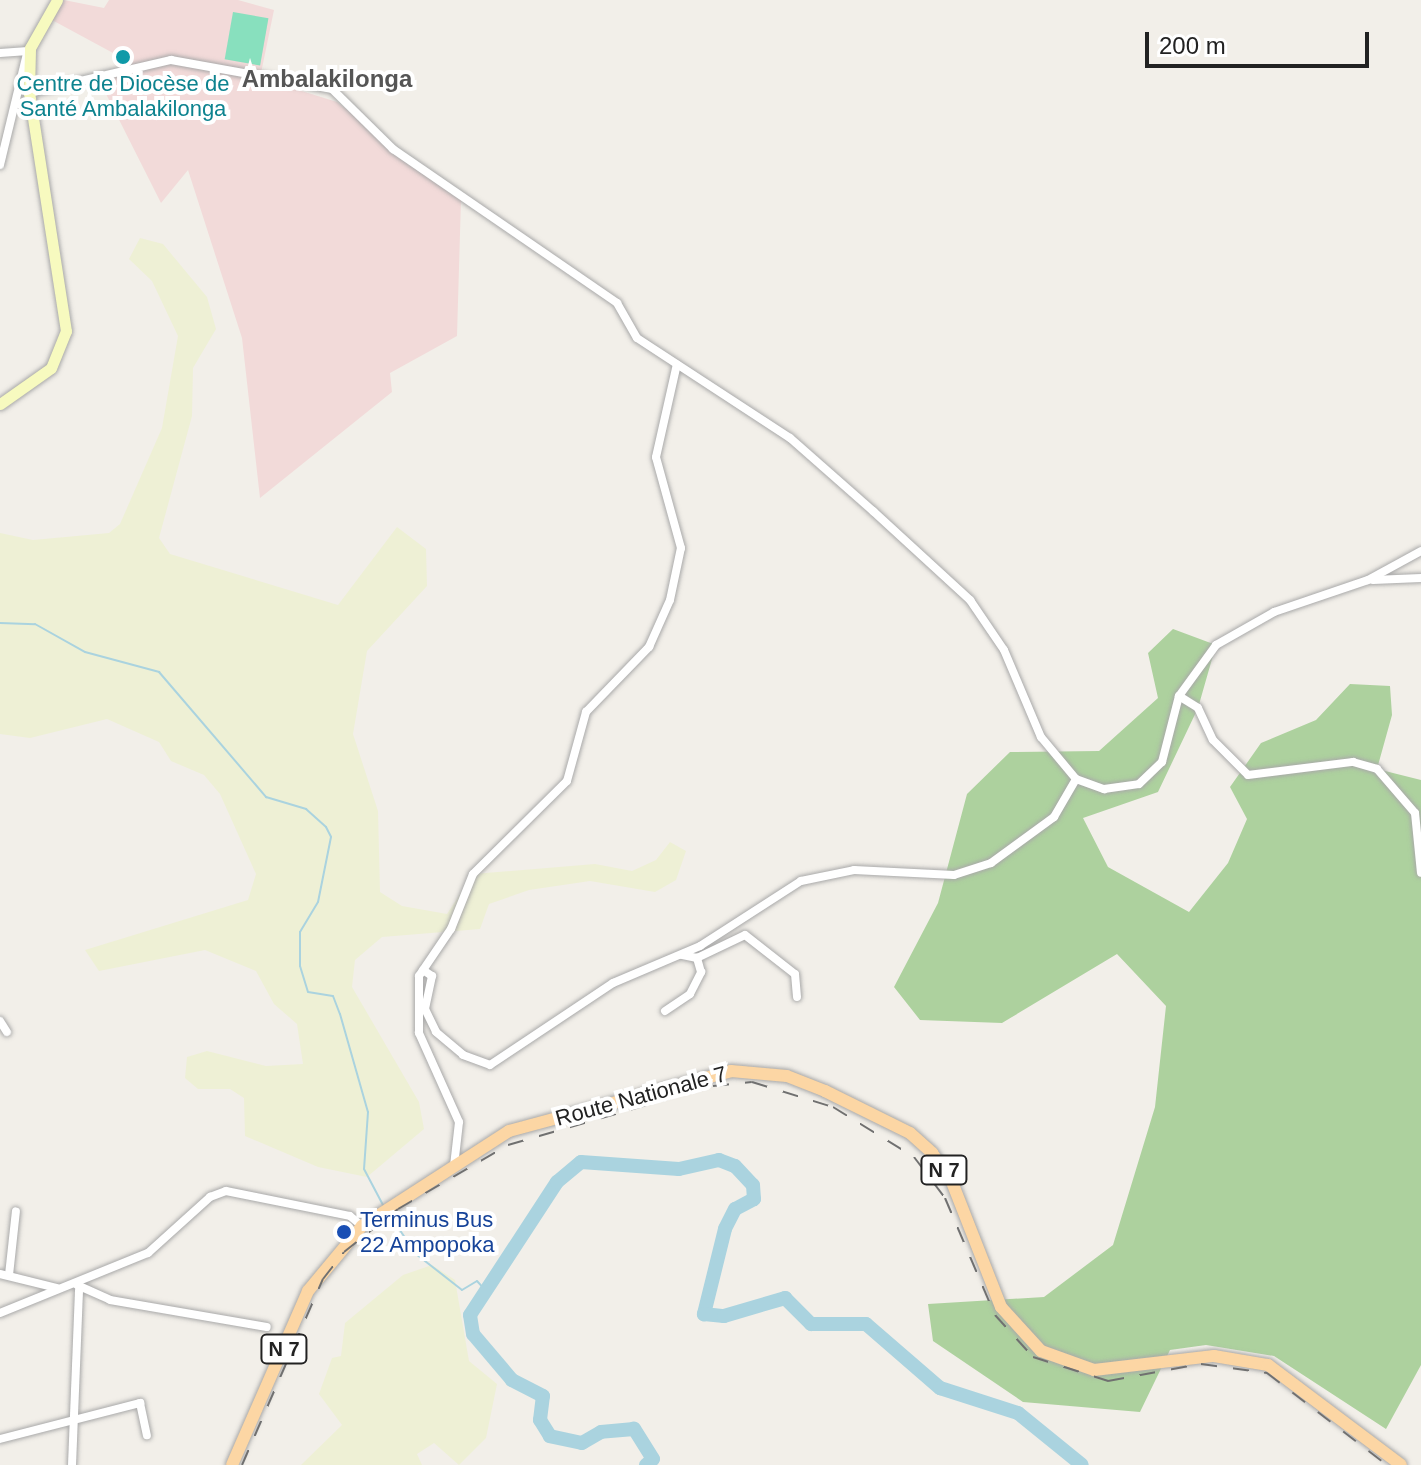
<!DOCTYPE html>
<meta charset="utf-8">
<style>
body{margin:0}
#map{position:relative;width:1421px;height:1465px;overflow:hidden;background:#f2efe9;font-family:Helvetica,sans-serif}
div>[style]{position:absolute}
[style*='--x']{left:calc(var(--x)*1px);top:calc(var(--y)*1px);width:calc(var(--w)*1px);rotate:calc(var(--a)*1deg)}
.commercial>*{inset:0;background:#f2dad9}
.farmland>*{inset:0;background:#eef0d5}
.forest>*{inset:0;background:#add19e}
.pitch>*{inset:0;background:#88e0be;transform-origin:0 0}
.stream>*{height:2px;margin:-1px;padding:0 1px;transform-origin:1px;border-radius:1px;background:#aad3df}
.river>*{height:14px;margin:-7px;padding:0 7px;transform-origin:7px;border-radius:7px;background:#aad3df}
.roads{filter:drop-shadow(0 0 2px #a9a9a9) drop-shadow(0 0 2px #a9a9a9)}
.street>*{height:8px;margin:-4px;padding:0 4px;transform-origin:4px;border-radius:4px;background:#fff}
.secondary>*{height:11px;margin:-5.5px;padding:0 5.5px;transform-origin:5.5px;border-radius:5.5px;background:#f7fabf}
.primary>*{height:12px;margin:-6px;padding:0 6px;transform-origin:6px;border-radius:6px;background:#fcd6a4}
.rail>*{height:2px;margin-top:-1px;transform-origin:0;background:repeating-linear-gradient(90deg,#707070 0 16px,transparent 0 32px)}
.dots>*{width:22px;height:22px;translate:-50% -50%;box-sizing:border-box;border:4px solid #fff;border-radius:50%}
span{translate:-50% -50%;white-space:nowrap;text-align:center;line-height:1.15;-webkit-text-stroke:8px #fff;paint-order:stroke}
.shield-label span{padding:2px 6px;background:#fff;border:2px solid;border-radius:6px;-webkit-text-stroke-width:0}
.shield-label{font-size:20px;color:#222;font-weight:700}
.culture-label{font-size:22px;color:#0d838f}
.street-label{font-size:22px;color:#222}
.transit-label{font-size:22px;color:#164399}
.left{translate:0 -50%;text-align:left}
.neighbourhood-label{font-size:24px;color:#555;font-weight:700}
.scale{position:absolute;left:1145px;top:32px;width:224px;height:36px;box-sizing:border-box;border:4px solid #222;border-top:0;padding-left:10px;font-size:24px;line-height:28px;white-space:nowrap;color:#222;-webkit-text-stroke:6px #fff;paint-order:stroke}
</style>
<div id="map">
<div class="commercial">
<i style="clip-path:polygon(64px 0,104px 8px,109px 0,238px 0,274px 10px,260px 78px,337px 102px,461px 200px,457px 336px,390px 373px,392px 392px,260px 498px,242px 338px,188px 170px,161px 203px,97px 76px,128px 69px,126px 60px,52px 20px)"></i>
</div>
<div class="farmland">
<i style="clip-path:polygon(140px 238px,163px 244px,207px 297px,216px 329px,193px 368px,192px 416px,159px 538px,170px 554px,338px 605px,397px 527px,426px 549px,427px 586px,367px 651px,353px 734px,378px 811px,380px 892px,402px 906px,447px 914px,473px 874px,595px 864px,632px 871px,656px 860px,670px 842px,686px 851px,676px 880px,655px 892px,590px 881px,529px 890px,489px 904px,480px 929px,382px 937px,355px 960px,352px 987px,419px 1102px,424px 1129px,367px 1177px,318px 1167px,245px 1136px,244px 1098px,230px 1089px,198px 1089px,185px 1078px,187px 1057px,207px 1051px,266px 1066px,303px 1064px,297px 1024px,274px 1004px,256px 971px,205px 950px,99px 971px,85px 950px,248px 900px,256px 874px,220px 794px,204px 775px,171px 761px,159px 742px,107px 719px,30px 738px,0 734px,0 533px,33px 540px,109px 533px,120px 524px,162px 428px,178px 336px,152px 281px,129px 259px)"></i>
<i style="clip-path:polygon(432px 1265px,455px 1280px,469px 1361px,497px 1384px,486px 1438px,459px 1465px,434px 1443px,417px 1454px,422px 1465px,301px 1465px,342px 1425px,319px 1394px,332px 1358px,341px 1356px,345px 1323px,403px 1275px)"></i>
</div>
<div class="forest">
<i style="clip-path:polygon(1173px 629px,1216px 645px,1198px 708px,1158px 792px,1083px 818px,1108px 867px,1189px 912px,1228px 863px,1247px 819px,1230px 787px,1261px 743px,1316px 720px,1350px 684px,1390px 686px,1392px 715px,1377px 769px,1421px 780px,1421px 1365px,1386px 1429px,1274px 1356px,1206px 1345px,1170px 1350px,1140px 1412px,1023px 1402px,933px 1341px,928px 1304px,1044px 1297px,1113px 1245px,1155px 1107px,1166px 1006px,1117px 954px,1002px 1023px,920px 1020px,894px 987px,938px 903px,967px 794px,1010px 752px,1099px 751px,1158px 698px,1148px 653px)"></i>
</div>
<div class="pitch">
<i style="left:233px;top:12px;width:36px;height:48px;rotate:10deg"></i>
</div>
<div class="stream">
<i style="--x:0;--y:623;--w:35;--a:2"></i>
<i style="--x:35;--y:624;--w:57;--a:29.2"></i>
<i style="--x:85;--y:652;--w:77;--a:15.1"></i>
<i style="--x:159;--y:672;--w:165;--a:49.4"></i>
<i style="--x:266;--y:797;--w:42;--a:16.7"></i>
<i style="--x:306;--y:809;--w:27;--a:42"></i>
<i style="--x:326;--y:827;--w:11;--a:63"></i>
<i style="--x:331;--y:837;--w:66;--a:101.3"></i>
<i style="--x:318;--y:902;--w:35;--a:121"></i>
<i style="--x:300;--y:932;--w:34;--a:90"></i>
<i style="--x:300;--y:966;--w:27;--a:73"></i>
<i style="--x:308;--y:992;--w:25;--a:9"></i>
<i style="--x:333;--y:996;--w:19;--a:69"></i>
<i style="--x:340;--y:1014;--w:102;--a:74.1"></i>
<i style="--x:368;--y:1112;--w:57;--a:94"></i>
<i style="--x:364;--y:1169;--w:41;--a:62.2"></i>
<i style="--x:389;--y:1214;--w:48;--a:56"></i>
<i style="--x:416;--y:1254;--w:58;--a:38"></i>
<i style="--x:462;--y:1290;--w:17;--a:-31"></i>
<i style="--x:477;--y:1281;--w:12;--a:48"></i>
</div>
<div class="river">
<i style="--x:646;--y:1465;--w:9;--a:-41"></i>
<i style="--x:653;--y:1459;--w:36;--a:-122"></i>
<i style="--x:634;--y:1429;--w:33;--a:175"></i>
<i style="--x:601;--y:1432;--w:22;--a:150"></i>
<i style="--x:582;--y:1443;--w:33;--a:-168"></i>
<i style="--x:550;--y:1436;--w:19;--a:-122"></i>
<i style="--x:540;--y:1420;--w:24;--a:-83"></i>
<i style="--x:543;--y:1396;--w:35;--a:-153"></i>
<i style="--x:512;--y:1380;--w:60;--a:-130.3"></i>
<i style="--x:473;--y:1334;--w:19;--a:-99"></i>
<i style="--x:470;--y:1315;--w:159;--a:-56.8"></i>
<i style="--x:557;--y:1182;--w:31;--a:-40"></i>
<i style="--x:581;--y:1162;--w:98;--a:4.1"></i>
<i style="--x:679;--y:1169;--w:41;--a:-12.7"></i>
<i style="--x:719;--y:1160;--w:17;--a:21"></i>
<i style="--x:735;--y:1166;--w:26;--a:47"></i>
<i style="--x:753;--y:1185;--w:14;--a:86"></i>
<i style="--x:754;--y:1199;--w:21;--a:152"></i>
<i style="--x:735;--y:1209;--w:22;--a:117"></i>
<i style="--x:725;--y:1229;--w:88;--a:103.9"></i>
<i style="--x:704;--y:1314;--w:20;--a:6"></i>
<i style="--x:724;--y:1316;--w:64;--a:-16.4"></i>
<i style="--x:785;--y:1298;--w:37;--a:45"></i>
<i style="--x:811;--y:1324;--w:55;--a:0"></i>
<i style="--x:866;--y:1324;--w:98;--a:40.9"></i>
<i style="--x:940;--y:1388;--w:82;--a:17.8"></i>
<i style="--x:1018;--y:1413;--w:82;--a:39.1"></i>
</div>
<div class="roads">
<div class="street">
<i style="--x:0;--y:53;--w:28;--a:-4"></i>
<i style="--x:29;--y:93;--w:146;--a:-13.1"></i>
<i style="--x:171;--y:60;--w:164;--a:10.2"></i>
<i style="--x:332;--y:89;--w:86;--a:44.5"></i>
<i style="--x:393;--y:149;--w:272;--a:34.5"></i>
<i style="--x:617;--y:303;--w:40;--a:60.3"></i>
<i style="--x:637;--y:338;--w:183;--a:33.2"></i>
<i style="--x:790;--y:438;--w:111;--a:41.3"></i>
<i style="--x:873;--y:511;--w:132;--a:42.5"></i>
<i style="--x:970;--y:600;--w:60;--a:55.8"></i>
<i style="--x:1004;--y:650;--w:95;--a:67"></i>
<i style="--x:1041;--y:737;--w:55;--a:50.2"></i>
<i style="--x:1076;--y:779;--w:30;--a:20"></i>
<i style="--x:1104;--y:789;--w:35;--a:-8"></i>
<i style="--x:1139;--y:784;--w:32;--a:-44"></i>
<i style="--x:1162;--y:762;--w:68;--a:-75.6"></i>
<i style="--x:1179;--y:696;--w:63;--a:-54"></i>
<i style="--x:1216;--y:645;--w:67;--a:-29.6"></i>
<i style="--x:1274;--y:612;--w:99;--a:-18.8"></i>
<i style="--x:1368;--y:580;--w:60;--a:-28.7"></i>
<i style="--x:0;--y:165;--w:115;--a:-76.4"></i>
<i style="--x:1373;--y:580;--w:48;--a:-2.4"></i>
<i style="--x:1179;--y:696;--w:22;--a:32"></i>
<i style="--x:1198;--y:708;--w:35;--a:65"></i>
<i style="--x:1213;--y:740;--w:49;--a:45"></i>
<i style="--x:1248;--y:775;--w:106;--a:-7.1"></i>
<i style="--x:1353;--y:762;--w:25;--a:16"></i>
<i style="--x:1377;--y:769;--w:58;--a:49.2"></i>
<i style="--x:1415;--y:813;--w:60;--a:84.3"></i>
<i style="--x:697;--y:958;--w:53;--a:-25.6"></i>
<i style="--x:745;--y:935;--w:63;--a:38"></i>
<i style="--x:795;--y:974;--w:23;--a:85"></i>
<i style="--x:423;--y:970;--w:11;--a:34"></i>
<i style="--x:432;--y:976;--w:34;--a:102"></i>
<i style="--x:425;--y:1009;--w:25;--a:64"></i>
<i style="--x:436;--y:1032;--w:35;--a:40"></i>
<i style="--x:463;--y:1055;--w:29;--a:20"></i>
<i style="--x:490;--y:1065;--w:148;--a:-33.7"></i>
<i style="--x:613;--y:983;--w:95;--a:-23"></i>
<i style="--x:700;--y:946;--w:120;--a:-32.8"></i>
<i style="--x:801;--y:881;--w:54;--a:-11.7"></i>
<i style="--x:854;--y:870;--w:100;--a:2.9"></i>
<i style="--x:954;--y:875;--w:39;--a:-18"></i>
<i style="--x:991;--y:863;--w:78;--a:-36.1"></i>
<i style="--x:1054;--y:817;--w:44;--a:-59.9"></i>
<i style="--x:665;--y:1011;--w:30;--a:-34"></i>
<i style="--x:690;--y:994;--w:25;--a:-63"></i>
<i style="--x:701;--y:972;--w:15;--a:-106"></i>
<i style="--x:697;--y:958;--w:16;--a:-169"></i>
<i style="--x:0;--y:1021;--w:13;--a:58"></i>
<i style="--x:454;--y:1166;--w:44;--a:-83.5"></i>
<i style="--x:459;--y:1122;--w:98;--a:-114.2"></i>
<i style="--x:419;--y:1033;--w:57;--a:-90"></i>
<i style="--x:419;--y:976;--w:57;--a:-55.8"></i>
<i style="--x:451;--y:929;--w:59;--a:-68.2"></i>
<i style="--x:473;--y:874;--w:132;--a:-44.7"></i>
<i style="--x:567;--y:781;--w:72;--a:-74.6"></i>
<i style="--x:586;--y:712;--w:91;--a:-45.9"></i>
<i style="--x:649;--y:647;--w:51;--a:-65.9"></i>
<i style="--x:670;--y:600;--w:53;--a:-78.1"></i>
<i style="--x:681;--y:548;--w:94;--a:-105.4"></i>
<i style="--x:656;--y:457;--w:95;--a:-77.3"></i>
<i style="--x:0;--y:1274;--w:59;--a:13.8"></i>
<i style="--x:9;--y:1275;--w:64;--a:-83.8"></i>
<i style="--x:77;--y:1285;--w:36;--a:24"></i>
<i style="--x:110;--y:1300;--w:159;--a:9.8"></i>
<i style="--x:0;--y:1313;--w:160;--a:-22.1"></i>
<i style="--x:148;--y:1253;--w:84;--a:-42.1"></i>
<i style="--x:210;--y:1197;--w:17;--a:-21"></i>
<i style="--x:226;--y:1191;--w:126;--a:11.4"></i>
<i style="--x:350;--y:1216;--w:16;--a:40"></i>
<i style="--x:0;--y:1439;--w:145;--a:-14.4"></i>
<i style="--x:140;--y:1403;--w:33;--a:78"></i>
<i style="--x:72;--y:1465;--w:175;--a:-87.7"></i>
</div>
<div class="secondary">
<i style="--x:0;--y:404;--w:62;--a:-35.2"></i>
<i style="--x:51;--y:368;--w:40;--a:-68"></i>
<i style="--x:66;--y:331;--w:241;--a:-98.8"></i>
<i style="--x:29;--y:93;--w:45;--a:-88.7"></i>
<i style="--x:30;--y:48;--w:55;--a:-60.6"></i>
</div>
<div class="primary">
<i style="--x:232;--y:1465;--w:190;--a:-66.4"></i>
<i style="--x:308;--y:1291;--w:85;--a:-50.3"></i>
<i style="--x:362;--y:1226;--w:175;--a:-32.9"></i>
<i style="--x:509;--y:1131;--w:230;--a:-15.1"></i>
<i style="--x:731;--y:1071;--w:56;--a:5.1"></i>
<i style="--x:787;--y:1076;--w:41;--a:21.5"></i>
<i style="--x:825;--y:1091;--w:95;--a:26.3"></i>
<i style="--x:910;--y:1133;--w:30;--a:42"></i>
<i style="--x:932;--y:1153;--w:35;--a:55"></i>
<i style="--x:952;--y:1182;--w:134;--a:68.6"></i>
<i style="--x:1001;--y:1307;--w:59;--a:47.7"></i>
<i style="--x:1041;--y:1351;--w:56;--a:19.7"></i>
<i style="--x:1094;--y:1370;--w:121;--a:-6.7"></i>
<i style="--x:1214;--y:1356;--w:55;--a:9.5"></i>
<i style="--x:1268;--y:1365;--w:166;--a:36.9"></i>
</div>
</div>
<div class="rail">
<i style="--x:242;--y:1465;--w:203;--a:-66.5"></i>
<i style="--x:323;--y:1279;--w:34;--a:-52"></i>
<i style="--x:344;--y:1252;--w:69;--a:-38.5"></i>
<i style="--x:398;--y:1209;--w:127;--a:-30.2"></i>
<i style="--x:508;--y:1145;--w:213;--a:-16.1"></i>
<i style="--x:713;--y:1086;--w:39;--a:-6"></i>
<i style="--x:752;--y:1082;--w:85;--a:17.2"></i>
<i style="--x:833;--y:1107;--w:95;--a:31.7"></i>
<i style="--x:914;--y:1157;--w:51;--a:52.9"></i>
<i style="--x:945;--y:1198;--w:127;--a:66.9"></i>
<i style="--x:995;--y:1315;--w:57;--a:47.9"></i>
<i style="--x:1033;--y:1357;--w:79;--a:17.7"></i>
<i style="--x:1108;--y:1381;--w:95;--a:-10.4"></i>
<i style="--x:1201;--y:1364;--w:67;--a:7.8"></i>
<i style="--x:1267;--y:1373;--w:151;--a:37.5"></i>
</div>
<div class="dots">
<i style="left:123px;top:57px;background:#0f9aa8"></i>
<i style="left:344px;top:1232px;background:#1a4fb4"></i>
</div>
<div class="shield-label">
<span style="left:944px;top:1170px">N 7</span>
<span style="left:284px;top:1349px">N 7</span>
</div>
<div class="culture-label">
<span style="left:123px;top:96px">Centre de Diocèse de<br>Santé Ambalakilonga</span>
</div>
<div class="street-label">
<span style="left:641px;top:1096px;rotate:-15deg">Route Nationale 7</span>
</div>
<div class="transit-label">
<span class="left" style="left:360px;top:1232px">Terminus Bus<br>22 Ampopoka</span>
</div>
<div class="neighbourhood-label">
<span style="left:327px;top:79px">Ambalakilonga</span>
</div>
<div class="scale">200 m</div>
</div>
